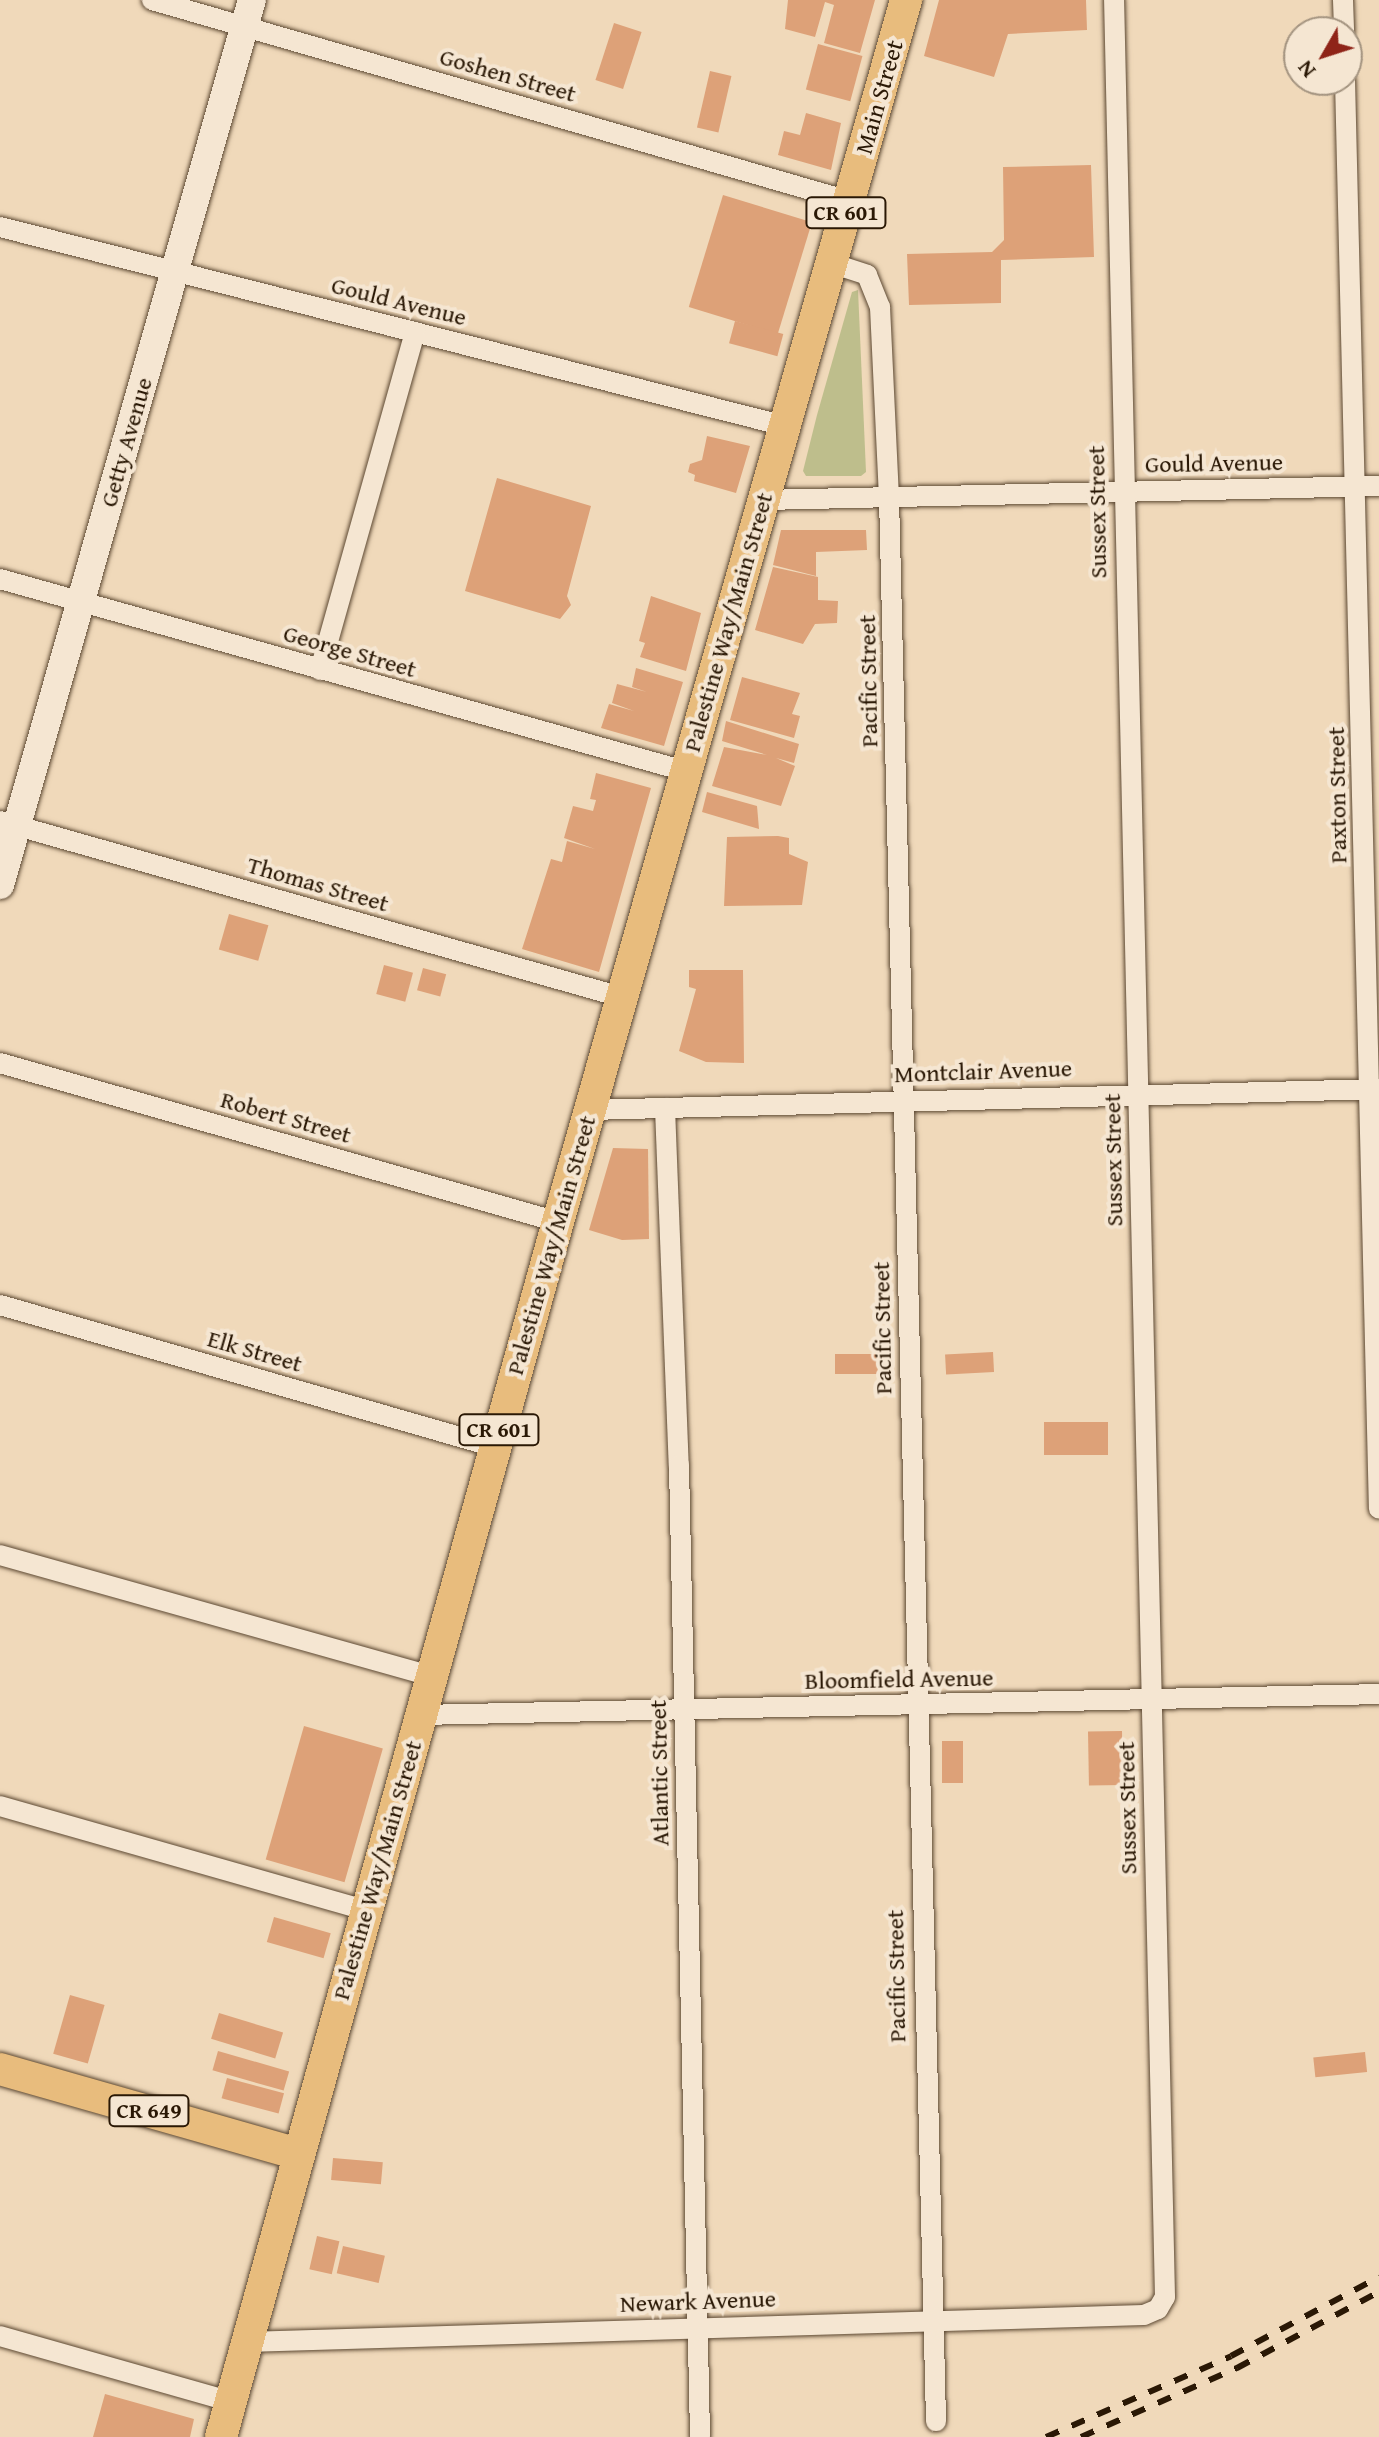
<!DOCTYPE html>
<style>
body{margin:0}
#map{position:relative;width:1379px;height:2437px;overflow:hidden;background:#f0d9ba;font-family:"Gentium Book Plus",serif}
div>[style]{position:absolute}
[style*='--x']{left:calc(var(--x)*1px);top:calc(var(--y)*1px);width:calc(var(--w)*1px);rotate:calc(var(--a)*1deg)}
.green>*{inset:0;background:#bebe8c}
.building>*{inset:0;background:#dda178;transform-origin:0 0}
.roads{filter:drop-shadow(0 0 2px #5c4832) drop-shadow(0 0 2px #5c4832)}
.street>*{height:20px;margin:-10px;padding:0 10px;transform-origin:10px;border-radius:10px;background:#f5e6d2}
.secondary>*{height:28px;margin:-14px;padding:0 14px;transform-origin:14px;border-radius:14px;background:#f5e6d2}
.primary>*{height:32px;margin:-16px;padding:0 16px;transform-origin:16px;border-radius:16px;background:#e8bc7d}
.rail>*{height:6px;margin-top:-3px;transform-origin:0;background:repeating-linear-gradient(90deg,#2a1805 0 14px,transparent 0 28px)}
span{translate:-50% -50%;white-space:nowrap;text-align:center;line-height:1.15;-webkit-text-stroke:8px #f5e6d2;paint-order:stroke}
.shield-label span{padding:2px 6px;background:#f5e6d2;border:2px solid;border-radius:6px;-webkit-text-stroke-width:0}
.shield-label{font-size:22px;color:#2a1805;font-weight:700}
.street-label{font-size:24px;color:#2a1805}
.north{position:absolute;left:1283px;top:16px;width:80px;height:80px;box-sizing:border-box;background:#f5e6d2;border:2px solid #a49480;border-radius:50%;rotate:231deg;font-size:22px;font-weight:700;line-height:32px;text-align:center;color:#2a1805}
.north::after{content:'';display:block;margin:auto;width:28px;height:36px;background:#8f2418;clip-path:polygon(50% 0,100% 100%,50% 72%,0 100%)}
</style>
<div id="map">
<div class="green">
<i style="clip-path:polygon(858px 290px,866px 472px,861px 476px,806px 476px,803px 471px,817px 415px,852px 292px)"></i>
</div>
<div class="building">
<i style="clip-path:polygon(788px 0,875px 0,860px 53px,824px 43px,834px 5px,825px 2px,815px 37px,785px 29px)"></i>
<i style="clip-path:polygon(939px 0,1086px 0,1087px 30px,1008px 34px,994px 77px,924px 56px)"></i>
<i style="left:614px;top:23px;width:29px;height:60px;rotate:18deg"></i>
<i style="left:818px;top:44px;width:46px;height:47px;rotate:15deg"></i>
<i style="left:710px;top:71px;width:22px;height:58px;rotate:13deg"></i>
<i style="clip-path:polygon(806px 113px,841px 123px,831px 170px,778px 155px,784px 131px,800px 135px)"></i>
<i style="clip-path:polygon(1091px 165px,1094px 257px,1001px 260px,1001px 303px,909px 305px,907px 254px,992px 252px,1004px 240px,1003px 167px)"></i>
<i style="left:723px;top:195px;width:93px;height:117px;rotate:17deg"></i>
<i style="left:735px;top:321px;width:50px;height:23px;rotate:15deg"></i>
<i style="clip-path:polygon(707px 436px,750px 446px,736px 493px,694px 481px,695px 475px,688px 472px,690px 464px,702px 460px)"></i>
<i style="clip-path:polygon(497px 478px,591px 506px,567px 596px,571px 605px,560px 619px,465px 591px)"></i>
<i style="clip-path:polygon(781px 530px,866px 530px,867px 550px,816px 552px,816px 576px,773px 565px)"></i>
<i style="clip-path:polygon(773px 567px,818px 577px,818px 600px,838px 601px,837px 623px,815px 624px,803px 644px,755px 630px)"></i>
<i style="clip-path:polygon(651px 596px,701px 613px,686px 671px,640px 657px,645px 643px,639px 641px)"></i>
<i style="clip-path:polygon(636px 668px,683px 682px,664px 746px,601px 728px,609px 704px,634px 711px,612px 703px,617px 684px,647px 692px,632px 687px)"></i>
<i style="clip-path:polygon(742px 677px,800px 693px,792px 714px,800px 716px,794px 738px,730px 720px)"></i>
<i style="clip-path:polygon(726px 721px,799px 744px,794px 763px,776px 758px,795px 766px,781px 806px,712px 786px,724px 747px,767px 755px,722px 741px)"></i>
<i style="clip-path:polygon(596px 773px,651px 788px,599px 972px,522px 949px,551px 859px,562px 862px,567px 841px,595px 849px,564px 838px,573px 806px,593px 811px,596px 800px,590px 799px)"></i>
<i style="clip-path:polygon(707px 792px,757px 806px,759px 829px,702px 812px)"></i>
<i style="clip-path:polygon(778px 836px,789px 838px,789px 854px,808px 862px,802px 905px,724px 906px,727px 837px)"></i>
<i style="left:229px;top:914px;width:41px;height:37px;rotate:16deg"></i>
<i style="left:384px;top:965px;width:30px;height:30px;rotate:15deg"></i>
<i style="left:423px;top:968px;width:24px;height:23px;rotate:15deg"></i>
<i style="clip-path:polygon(689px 970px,743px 970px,744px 1063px,706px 1062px,679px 1051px,696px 989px,689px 987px)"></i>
<i style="clip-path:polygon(613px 1148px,648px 1149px,649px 1239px,622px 1240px,589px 1230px)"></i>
<i style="left:993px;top:1352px;width:20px;height:48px;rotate:87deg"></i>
<i style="left:887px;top:1354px;width:20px;height:52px;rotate:90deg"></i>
<i style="left:1108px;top:1422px;width:33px;height:64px;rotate:90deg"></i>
<i style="left:304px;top:1726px;width:82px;height:139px;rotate:16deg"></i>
<i style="left:1122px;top:1731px;width:54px;height:34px;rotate:89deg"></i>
<i style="left:942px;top:1741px;width:21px;height:42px"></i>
<i style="left:274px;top:1917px;width:59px;height:26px;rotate:16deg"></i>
<i style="left:70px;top:1995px;width:36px;height:61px;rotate:16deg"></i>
<i style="left:219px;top:2013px;width:67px;height:27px;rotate:17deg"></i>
<i style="left:218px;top:2051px;width:74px;height:20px;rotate:16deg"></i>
<i style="left:1365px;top:2052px;width:20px;height:52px;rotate:84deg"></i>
<i style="left:227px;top:2078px;width:59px;height:21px;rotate:15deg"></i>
<i style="left:333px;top:2158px;width:50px;height:22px;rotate:5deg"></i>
<i style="left:317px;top:2236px;width:23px;height:34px;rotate:13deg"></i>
<i style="left:343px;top:2246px;width:43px;height:28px;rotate:13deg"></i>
<i style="clip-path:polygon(105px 2394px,194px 2419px,190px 2437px,93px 2437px)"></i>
</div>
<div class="roads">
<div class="street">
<i style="--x:152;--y:0;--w:725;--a:16.09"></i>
<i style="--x:1343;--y:0;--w:32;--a:88"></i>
<i style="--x:1345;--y:80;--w:1429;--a:88.64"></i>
<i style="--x:0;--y:227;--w:810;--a:14.22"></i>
<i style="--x:831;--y:263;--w:38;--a:18"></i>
<i style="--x:867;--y:275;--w:35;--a:68"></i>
<i style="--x:880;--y:307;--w:190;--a:87.3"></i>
<i style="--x:889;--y:497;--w:1925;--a:88.6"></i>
<i style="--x:763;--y:500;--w:616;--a:-1.3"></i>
<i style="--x:0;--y:579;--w:711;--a:15.66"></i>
<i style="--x:320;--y:670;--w:351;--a:-74.3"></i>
<i style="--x:0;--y:821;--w:645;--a:15.82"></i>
<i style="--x:0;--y:1063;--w:580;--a:15.9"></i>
<i style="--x:665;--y:1108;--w:357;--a:87.8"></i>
<i style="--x:679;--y:1465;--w:972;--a:88.76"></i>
<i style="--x:589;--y:1110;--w:790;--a:-1.52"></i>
<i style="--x:0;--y:1305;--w:515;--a:16.01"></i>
<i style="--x:0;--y:1555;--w:448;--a:15.7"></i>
<i style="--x:420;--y:1715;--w:959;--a:-1.25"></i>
<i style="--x:0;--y:1806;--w:380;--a:15.9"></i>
<i style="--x:0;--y:2336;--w:240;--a:15.9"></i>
<i style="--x:246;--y:2342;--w:898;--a:-1.72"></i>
<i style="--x:1144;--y:2315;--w:15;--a:-23"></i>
<i style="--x:1158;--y:2309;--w:14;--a:-60"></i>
<i style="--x:1165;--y:2297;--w:2298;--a:-91.27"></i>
</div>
<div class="secondary">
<i style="--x:0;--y:885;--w:920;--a:-74.11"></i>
</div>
<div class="primary">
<i style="--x:0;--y:2069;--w:310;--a:15.9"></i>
<i style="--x:221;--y:2437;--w:1261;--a:-74.5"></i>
<i style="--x:558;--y:1222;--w:1271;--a:-74.1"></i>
</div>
</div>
<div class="rail">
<i style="--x:1046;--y:2437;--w:202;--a:-23.6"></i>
<i style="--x:1231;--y:2356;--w:168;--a:-28.1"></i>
<i style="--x:1081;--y:2437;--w:171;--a:-23.9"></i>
<i style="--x:1237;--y:2368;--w:161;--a:-28.2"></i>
</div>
<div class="shield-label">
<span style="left:846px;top:213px">CR 601</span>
<span style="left:499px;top:1430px">CR 601</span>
<span style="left:149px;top:2111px">CR 649</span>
</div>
<div class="street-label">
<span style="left:508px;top:75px;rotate:16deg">Goshen Street</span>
<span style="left:879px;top:97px;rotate:-74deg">Main Street</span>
<span style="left:399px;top:301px;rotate:14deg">Gould Avenue</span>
<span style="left:126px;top:442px;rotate:-74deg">Getty Avenue</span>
<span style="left:1214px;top:463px;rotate:-1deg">Gould Avenue</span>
<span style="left:1097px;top:512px;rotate:-91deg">Sussex Street</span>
<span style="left:728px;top:622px;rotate:-74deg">Palestine Way/Main Street</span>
<span style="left:350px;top:651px;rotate:16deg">George Street</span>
<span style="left:868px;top:681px;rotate:-91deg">Pacific Street</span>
<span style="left:1337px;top:795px;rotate:-91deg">Paxton Street</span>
<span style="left:318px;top:884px;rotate:16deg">Thomas Street</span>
<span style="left:983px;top:1071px;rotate:-2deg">Montclair Avenue</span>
<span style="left:286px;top:1117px;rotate:16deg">Robert Street</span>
<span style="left:1113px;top:1160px;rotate:-91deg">Sussex Street</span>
<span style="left:551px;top:1245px;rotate:-74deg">Palestine Way/Main Street</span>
<span style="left:882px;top:1328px;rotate:-91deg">Pacific Street</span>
<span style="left:255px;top:1351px;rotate:16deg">Elk Street</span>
<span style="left:899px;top:1679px;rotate:-1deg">Bloomfield Avenue</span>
<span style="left:659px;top:1773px;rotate:-91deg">Atlantic Street</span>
<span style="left:1127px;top:1808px;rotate:-91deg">Sussex Street</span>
<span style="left:377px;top:1870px;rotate:-74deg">Palestine Way/Main Street</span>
<span style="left:896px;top:1976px;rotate:-91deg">Pacific Street</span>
<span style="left:698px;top:2301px;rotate:-2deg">Newark Avenue</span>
</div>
<div class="north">N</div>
</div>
